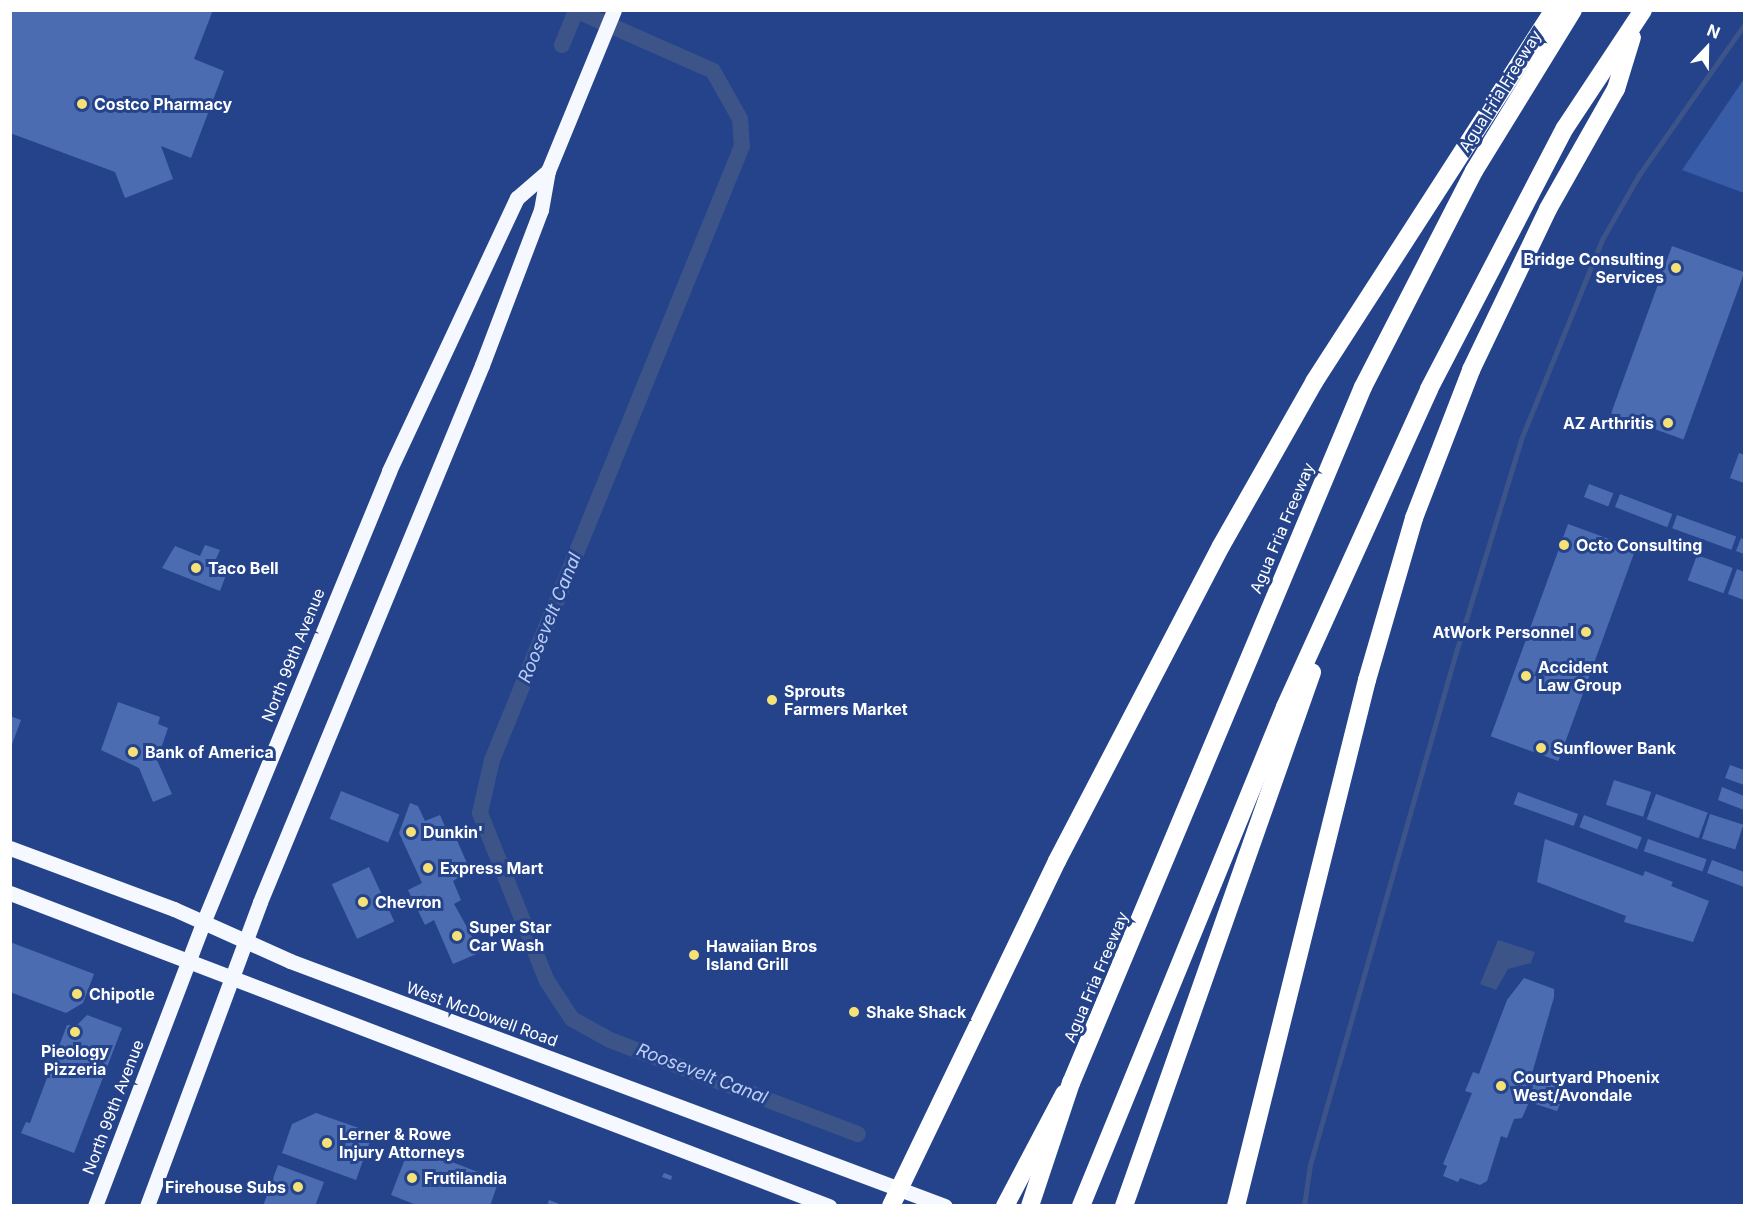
<!DOCTYPE html>
<style>
body{margin:0}
#map{position:relative;width:1755px;height:1216px;overflow:hidden;background:#24438b;font-family:Inter,sans-serif}
div>[style]{position:absolute}
[style*='--x']{left:calc(var(--x)*1px);top:calc(var(--y)*1px);width:calc(var(--w)*1px);rotate:calc(var(--a)*1deg)}
.green>*{inset:0;background:#385ca8}
.water>*{inset:0;background:#3d5489}
.stream>*{height:4.5px;margin:-2.25px;padding:0 2.25px;transform-origin:2.25px;border-radius:2.25px;background:#3d5489}
.canal>*{height:16px;margin:-8px;padding:0 8px;transform-origin:8px;border-radius:8px;background:#3d5489}
.building>*{inset:0;background:#4c6cb2;transform-origin:0 0}
.major>*{height:15px;margin:-7.5px;padding:0 7.5px;transform-origin:7.5px;border-radius:7.5px;background:#f5f8fe}
.highway>*{height:18px;margin:-9px;padding:0 9px;transform-origin:9px;border-radius:9px;background:#fff}
.dots>*{width:16px;height:16px;translate:-50% -50%;box-sizing:border-box;border:3px solid #24438b;border-radius:50%}
span{translate:-50% -50%;white-space:nowrap;text-align:center;line-height:1.15;-webkit-text-stroke:6px #24438b;paint-order:stroke}
.street-label{font-size:16px;color:#fff}
.poi-label{font-size:16px;color:#fff;font-weight:700}
.left{translate:0 -50%;text-align:left}
.right{translate:-100% -50%;text-align:right}
.water-label{font-size:18px;color:#bdcef2;font-style:italic}
.frame{position:absolute;inset:0;border:12px solid #fff;pointer-events:none}
.north{position:absolute;left:1677px;top:18px;width:60px;height:60px;-webkit-text-stroke:4px #24438b;paint-order:stroke;rotate:22deg;font-size:16px;font-weight:700;line-height:24px;text-align:center;color:#fff}
.north::after{content:'';display:block;margin:auto;width:21px;height:27px;background:#fff;clip-path:polygon(50% 0,100% 100%,50% 72%,0 100%)}
</style>
<div id="map">
<div class="green">
<i style="clip-path:polygon(1744px 79px,1744px 193px,1682px 170px)"></i>
</div>
<div class="water">
<i style="clip-path:polygon(1498px 940px,1535px 952px,1531px 963px,1508px 969px,1496px 990px,1480px 984px)"></i>
</div>
<div class="stream">
<i style="--x:1304;--y:1206;--w:41;--a:-81.7"></i>
<i style="--x:1310;--y:1165;--w:526;--a:-74.11"></i>
<i style="--x:1454;--y:659;--w:232;--a:-73"></i>
<i style="--x:1522;--y:437;--w:215;--a:-67.9"></i>
<i style="--x:1603;--y:238;--w:73;--a:-60.3"></i>
<i style="--x:1639;--y:175;--w:183;--a:-55"></i>
</div>
<div class="canal">
<i style="--x:575;--y:10;--w:151;--a:23.8"></i>
<i style="--x:713;--y:71;--w:55;--a:60.6"></i>
<i style="--x:740;--y:119;--w:27;--a:86"></i>
<i style="--x:742;--y:146;--w:663;--a:112.15"></i>
<i style="--x:492;--y:760;--w:54;--a:102.8"></i>
<i style="--x:480;--y:813;--w:181;--a:68.3"></i>
<i style="--x:547;--y:981;--w:45;--a:56.7"></i>
<i style="--x:572;--y:1019;--w:43;--a:28.9"></i>
<i style="--x:610;--y:1040;--w:265;--a:20.8"></i>
<i style="--x:562;--y:45;--w:38;--a:-68"></i>
</div>
<div class="building">
<i style="clip-path:polygon(10px 10px,213px 10px,194px 59px,224px 71px,191px 158px,161px 146px,173px 179px,125px 198px,115px 172px,10px 133px)"></i>
<i style="left:1672px;top:246px;width:77px;height:178px;rotate:20deg"></i>
<i style="clip-path:polygon(1739px 453px,1744px 455px,1744px 483px,1730px 478px)"></i>
<i style="left:1589px;top:484px;width:26px;height:14px;rotate:21deg"></i>
<i style="left:1620px;top:494px;width:56px;height:14px;rotate:21deg"></i>
<i style="left:1677px;top:515px;width:63px;height:14px;rotate:20deg"></i>
<i style="left:1568px;top:524px;width:72px;height:226px;rotate:20deg"></i>
<i style="clip-path:polygon(1741px 538px,1744px 540px,1744px 554px,1736px 551px)"></i>
<i style="clip-path:polygon(205px 545px,220px 550px,215px 561px,229px 567px,220px 591px,162px 568px,175px 546px,200px 556px)"></i>
<i style="left:1697px;top:555px;width:38px;height:27px;rotate:20deg"></i>
<i style="clip-path:polygon(1737px 569px,1744px 572px,1744px 600px,1728px 594px)"></i>
<i style="clip-path:polygon(118px 702px,160px 717px,158px 724px,168px 728px,157px 760px,172px 794px,153px 802px,139px 768px,101px 750px)"></i>
<i style="clip-path:polygon(10px 716px,21px 720px,11px 747px,10px 747px)"></i>
<i style="clip-path:polygon(1730px 765px,1744px 770px,1744px 785px,1725px 778px)"></i>
<i style="left:1614px;top:780px;width:39px;height:26px;rotate:18deg"></i>
<i style="clip-path:polygon(1722px 787px,1744px 796px,1744px 810px,1718px 800px)"></i>
<i style="left:341px;top:791px;width:63px;height:30px;rotate:22deg"></i>
<i style="left:1518px;top:792px;width:64px;height:13px;rotate:20deg"></i>
<i style="left:1656px;top:794px;width:55px;height:27px;rotate:20deg"></i>
<i style="clip-path:polygon(410px 803px,418px 806px,425px 821px,440px 815px,446px 829px,451px 827px,470px 870px,453px 881px,461px 900px,454px 904px,481px 952px,453px 964px,434px 920px,425px 925px,408px 890px,422px 883px,399px 833px)"></i>
<i style="left:1710px;top:814px;width:35px;height:26px;rotate:18deg"></i>
<i style="left:1584px;top:815px;width:62px;height:13px;rotate:21deg"></i>
<i style="clip-path:polygon(1545px 839px,1643px 876px,1645px 871px,1673px 882px,1671px 886px,1709px 901px,1693px 942px,1624px 922px,1626px 916px,1537px 882px)"></i>
<i style="left:1648px;top:839px;width:62px;height:13px;rotate:19deg"></i>
<i style="clip-path:polygon(1712px 860px,1744px 872px,1744px 887px,1707px 873px)"></i>
<i style="left:369px;top:867px;width:60px;height:41px;rotate:65deg"></i>
<i style="clip-path:polygon(10px 942px,94px 974px,83px 1003px,66px 1013px,10px 992px)"></i>
<i style="clip-path:polygon(1524px 978px,1554px 989px,1554px 997px,1531px 1077px,1566px 1089px,1557px 1111px,1529px 1102px,1522px 1118px,1514px 1119px,1507px 1138px,1501px 1136px,1487px 1181px,1480px 1185px,1460px 1178px,1458px 1182px,1443px 1176px,1447px 1166px,1443px 1164px,1472px 1093px,1465px 1091px,1473px 1072px,1479px 1074px,1507px 1000px)"></i>
<i style="clip-path:polygon(87px 1015px,122px 1028px,74px 1153px,21px 1133px,26px 1122px,30px 1123px,67px 1025px,77px 1025px)"></i>
<i style="clip-path:polygon(316px 1113px,373px 1133px,356px 1180px,282px 1153px,292px 1124px)"></i>
<i style="clip-path:polygon(410px 1146px,499px 1180px,490px 1206px,419px 1206px,391px 1195px)"></i>
<i style="clip-path:polygon(278px 1165px,324px 1182px,315px 1206px,263px 1206px)"></i>
<i style="clip-path:polygon(664px 1173px,672px 1176px,671px 1180px,662px 1177px)"></i>
<i style="clip-path:polygon(549px 1200px,562px 1205px,562px 1206px,547px 1206px)"></i>
</div>
<div class="major">
<i style="--x:10;--y:848;--w:175;--a:20.4"></i>
<i style="--x:174;--y:909;--w:127;--a:24.1"></i>
<i style="--x:290;--y:961;--w:699;--a:20.51"></i>
<i style="--x:10;--y:893;--w:877;--a:20.92"></i>
<i style="--x:95;--y:1206;--w:303;--a:-69.1"></i>
<i style="--x:203;--y:923;--w:489;--a:-67.6"></i>
<i style="--x:389;--y:471;--w:302;--a:-64.9"></i>
<i style="--x:517;--y:198;--w:41;--a:-41.1"></i>
<i style="--x:147;--y:1206;--w:324;--a:-69.6"></i>
<i style="--x:260;--y:902;--w:581;--a:-67.54"></i>
<i style="--x:482;--y:365;--w:166;--a:-69.2"></i>
<i style="--x:541;--y:210;--w:40;--a:-80"></i>
<i style="--x:548;--y:171;--w:174;--a:-67.7"></i>
</div>
<div class="highway">
<i style="--x:891;--y:1206;--w:383;--a:-64.3"></i>
<i style="--x:1057;--y:861;--w:355;--a:-62.5"></i>
<i style="--x:1221;--y:546;--w:189;--a:-60.4"></i>
<i style="--x:1314;--y:382;--w:443;--a:-57.2"></i>
<i style="--x:1005;--y:1206;--w:127;--a:-62.2"></i>
<i style="--x:1030;--y:1206;--w:130;--a:-71.6"></i>
<i style="--x:1071;--y:1083;--w:755;--a:-67.24"></i>
<i style="--x:1363;--y:387;--w:243;--a:-62.8"></i>
<i style="--x:1474;--y:171;--w:189;--a:-58.4"></i>
<i style="--x:1081;--y:1206;--w:539;--a:-67.76"></i>
<i style="--x:1285;--y:707;--w:349;--a:-65.6"></i>
<i style="--x:1429;--y:389;--w:294;--a:-62.5"></i>
<i style="--x:1565;--y:128;--w:141;--a:-56.5"></i>
<i style="--x:1124;--y:1206;--w:566;--a:-70.6"></i>
<i style="--x:1236;--y:1206;--w:542;--a:-76.02"></i>
<i style="--x:1367;--y:680;--w:169;--a:-73.8"></i>
<i style="--x:1414;--y:518;--w:159;--a:-68.9"></i>
<i style="--x:1471;--y:370;--w:178;--a:-64.4"></i>
<i style="--x:1548;--y:209;--w:138;--a:-60.5"></i>
<i style="--x:1616;--y:89;--w:54;--a:-72.9"></i>
</div>
<div class="dots">
<i style="left:82px;top:104px;background:#f5e175"></i>
<i style="left:1676px;top:268px;background:#f5e175"></i>
<i style="left:1668px;top:423px;background:#f5e175"></i>
<i style="left:1564px;top:545px;background:#f5e175"></i>
<i style="left:196px;top:568px;background:#f5e175"></i>
<i style="left:1586px;top:632px;background:#f5e175"></i>
<i style="left:1526px;top:676px;background:#f5e175"></i>
<i style="left:772px;top:700px;background:#f5e175"></i>
<i style="left:1541px;top:748px;background:#f5e175"></i>
<i style="left:133px;top:752px;background:#f5e175"></i>
<i style="left:411px;top:832px;background:#f5e175"></i>
<i style="left:428px;top:868px;background:#f5e175"></i>
<i style="left:363px;top:902px;background:#f5e175"></i>
<i style="left:457px;top:936px;background:#f5e175"></i>
<i style="left:694px;top:955px;background:#f5e175"></i>
<i style="left:77px;top:994px;background:#f5e175"></i>
<i style="left:854px;top:1012px;background:#f5e175"></i>
<i style="left:75px;top:1032px;background:#f5e175"></i>
<i style="left:1501px;top:1086px;background:#f5e175"></i>
<i style="left:327px;top:1143px;background:#f5e175"></i>
<i style="left:412px;top:1178px;background:#f5e175"></i>
<i style="left:298px;top:1187px;background:#f5e175"></i>
</div>
<div class="street-label">
<span style="left:1500px;top:91px;rotate:-58deg">Agua Fria Freeway</span>
<span style="left:1282px;top:528px;rotate:-67deg">Agua Fria Freeway</span>
<span style="left:293px;top:655px;rotate:-68deg">North 99th Avenue</span>
<span style="left:1096px;top:977px;rotate:-67deg">Agua Fria Freeway</span>
<span style="left:482px;top:1014px;rotate:20deg">West McDowell Road</span>
<span style="left:113px;top:1107px;rotate:-69deg">North 99th Avenue</span>
</div>
<div class="poi-label">
<span class="left" style="left:94px;top:104px">Costco Pharmacy</span>
<span class="right" style="left:1664px;top:268px">Bridge Consulting<br>Services</span>
<span class="right" style="left:1654px;top:423px">AZ Arthritis</span>
<span class="left" style="left:1576px;top:545px">Octo Consulting</span>
<span class="left" style="left:208px;top:568px">Taco Bell</span>
<span class="right" style="left:1574px;top:632px">AtWork Personnel</span>
<span class="left" style="left:1538px;top:676px">Accident<br>Law Group</span>
<span class="left" style="left:784px;top:700px">Sprouts<br>Farmers Market</span>
<span class="left" style="left:1553px;top:748px">Sunflower Bank</span>
<span class="left" style="left:145px;top:752px">Bank of America</span>
<span class="left" style="left:423px;top:832px">Dunkin'</span>
<span class="left" style="left:440px;top:868px">Express Mart</span>
<span class="left" style="left:375px;top:902px">Chevron</span>
<span class="left" style="left:469px;top:936px">Super Star<br>Car Wash</span>
<span class="left" style="left:706px;top:955px">Hawaiian Bros<br>Island Grill</span>
<span class="left" style="left:89px;top:994px">Chipotle</span>
<span class="left" style="left:866px;top:1012px">Shake Shack</span>
<span style="left:75px;top:1060px">Pieology<br>Pizzeria</span>
<span class="left" style="left:1513px;top:1086px">Courtyard Phoenix<br>West/Avondale</span>
<span class="left" style="left:339px;top:1143px">Lerner &amp; Rowe<br>Injury Attorneys</span>
<span class="left" style="left:424px;top:1178px">Frutilandia</span>
<span class="right" style="left:286px;top:1187px">Firehouse Subs</span>
</div>
<div class="water-label">
<span style="left:550px;top:618px;rotate:-68deg">Roosevelt Canal</span>
<span style="left:702px;top:1074px;rotate:21deg">Roosevelt Canal</span>
</div>
<div class="frame"></div>
<div class="north">N</div>
</div>
